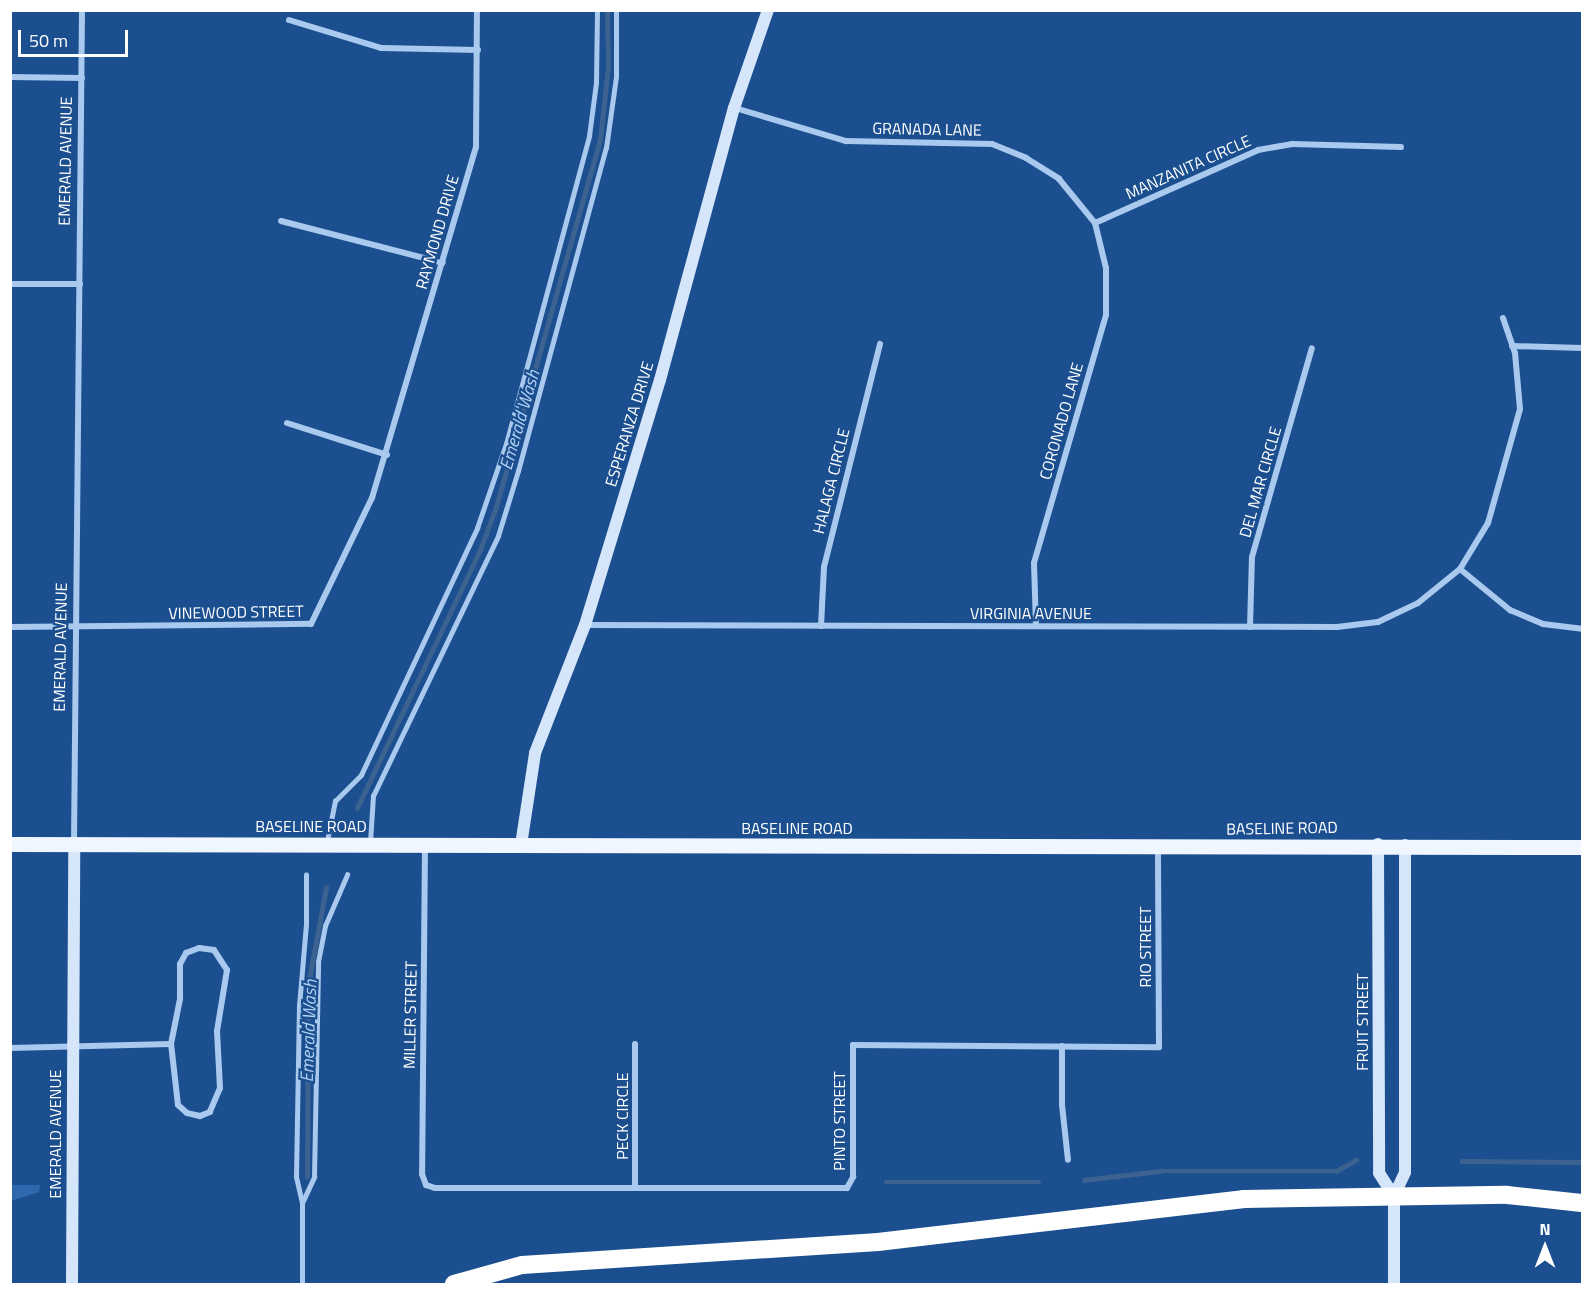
<!DOCTYPE html>
<style>
body{margin:0}
#map{position:relative;width:1593px;height:1295px;overflow:hidden;background:#1b4f8f;font-family:"Titillium Web",sans-serif}
div>[style]{position:absolute}
[style*='--x']{left:calc(var(--x)*1px);top:calc(var(--y)*1px);width:calc(var(--w)*1px);rotate:calc(var(--a)*1deg)}
.green>*{inset:0;background:#2e69ad}
.stream>*{height:4.5px;margin:-2.25px;padding:0 2.25px;transform-origin:2.25px;border-radius:2.25px;background:#3c6290}
.lane>*{height:4.5px;margin:-2.25px;padding:0 2.25px;transform-origin:2.25px;border-radius:2.25px;background:#a9c9ee}
.street>*{height:6px;margin:-3px;padding:0 3px;transform-origin:3px;border-radius:3px;background:#a9c9ee}
.secondary>*{height:12px;margin:-6px;padding:0 6px;transform-origin:6px;border-radius:6px;background:#d6e6fa}
.primary>*{height:15px;margin:-7.5px;padding:0 7.5px;transform-origin:7.5px;border-radius:7.5px;background:#f0f6ff}
.highway>*{height:18px;margin:-9px;padding:0 9px;transform-origin:9px;border-radius:9px;background:#fff}
span{translate:-50% -50%;white-space:nowrap;text-align:center;line-height:1.15;-webkit-text-stroke:4.5px #1b4f8f;paint-order:stroke}
.street-label{font-size:16px;color:#fff}
.water-label{font-size:18px;color:#b5d3f5;font-style:italic}
.frame{position:absolute;inset:0;border:12px solid #fff;pointer-events:none}
.north{position:absolute;left:1515px;top:1217px;width:60px;height:60px;-webkit-text-stroke:4px #1b4f8f;paint-order:stroke;rotate:0deg;font-size:16px;font-weight:700;line-height:24px;text-align:center;color:#fff}
.north::after{content:'';display:block;margin:auto;width:21px;height:27px;background:#fff;clip-path:polygon(50% 0,100% 100%,50% 72%,0 100%)}
.scale{position:absolute;left:18px;top:30px;width:110px;height:27px;box-sizing:border-box;border:3px solid #fff;border-top:0;padding-left:8px;font-size:18px;line-height:21px;white-space:nowrap;color:#fff;-webkit-text-stroke:4px #1b4f8f;paint-order:stroke}
</style>
<div id="map">
<div class="green">
<i style="clip-path:polygon(11px 1185px,40px 1185px,39px 1192px,11px 1201px)"></i>
</div>
<div class="stream">
<i style="--x:357;--y:808;--w:286;--a:-64.5"></i>
<i style="--x:480;--y:550;--w:46;--a:-69.6"></i>
<i style="--x:496;--y:507;--w:381;--a:-74.2"></i>
<i style="--x:600;--y:140;--w:74;--a:-83.8"></i>
<i style="--x:608;--y:66;--w:56;--a:-91"></i>
<i style="--x:1462;--y:1161;--w:120;--a:0.5"></i>
<i style="--x:307;--y:1177;--w:192;--a:-89.7"></i>
<i style="--x:308;--y:985;--w:99;--a:-79.5"></i>
<i style="--x:1084;--y:1180;--w:78;--a:-6.7"></i>
<i style="--x:1161;--y:1171;--w:175;--a:0"></i>
<i style="--x:1336;--y:1171;--w:23;--a:-29"></i>
<i style="--x:886;--y:1182;--w:153;--a:0"></i>
</div>
<div class="lane">
<i style="--x:327;--y:841;--w:41;--a:-78.7"></i>
<i style="--x:335;--y:801;--w:37;--a:-45"></i>
<i style="--x:361;--y:775;--w:273;--a:-64.8"></i>
<i style="--x:477;--y:528;--w:89;--a:-71"></i>
<i style="--x:506;--y:444;--w:319;--a:-74.9"></i>
<i style="--x:589;--y:136;--w:53;--a:-82.5"></i>
<i style="--x:596;--y:83;--w:73;--a:-89.2"></i>
<i style="--x:370;--y:842;--w:46;--a:-86.3"></i>
<i style="--x:373;--y:796;--w:288;--a:-64.3"></i>
<i style="--x:498;--y:536;--w:68;--a:-72.9"></i>
<i style="--x:518;--y:471;--w:335;--a:-74.8"></i>
<i style="--x:606;--y:148;--w:72;--a:-82"></i>
<i style="--x:616;--y:77;--w:67;--a:-90"></i>
<i style="--x:302;--y:1203;--w:29;--a:-65"></i>
<i style="--x:314;--y:1177;--w:215;--a:-88.9"></i>
<i style="--x:318;--y:962;--w:37;--a:-79"></i>
<i style="--x:325;--y:926;--w:56;--a:-66.7"></i>
<i style="--x:302;--y:1284;--w:81;--a:-90"></i>
<i style="--x:302;--y:1203;--w:27;--a:-103"></i>
<i style="--x:296;--y:1177;--w:171;--a:-89"></i>
<i style="--x:299;--y:1006;--w:81;--a:-85.1"></i>
<i style="--x:306;--y:925;--w:50;--a:-90"></i>
</div>
<div class="street">
<i style="--x:289;--y:20;--w:96;--a:16.9"></i>
<i style="--x:381;--y:48;--w:97;--a:1.2"></i>
<i style="--x:10;--y:77;--w:72;--a:0.8"></i>
<i style="--x:735;--y:108;--w:116;--a:16.6"></i>
<i style="--x:846;--y:141;--w:146;--a:1.2"></i>
<i style="--x:992;--y:144;--w:37;--a:22"></i>
<i style="--x:1026;--y:158;--w:39;--a:32"></i>
<i style="--x:1059;--y:179;--w:57;--a:50.7"></i>
<i style="--x:1095;--y:223;--w:46;--a:76.3"></i>
<i style="--x:1106;--y:268;--w:47;--a:90"></i>
<i style="--x:1106;--y:315;--w:258;--a:106.2"></i>
<i style="--x:1034;--y:563;--w:63;--a:88.2"></i>
<i style="--x:281;--y:221;--w:167;--a:14.5"></i>
<i style="--x:1095;--y:223;--w:179;--a:-24.1"></i>
<i style="--x:1258;--y:150;--w:35;--a:-10"></i>
<i style="--x:1292;--y:144;--w:109;--a:1.6"></i>
<i style="--x:10;--y:284;--w:70;--a:0"></i>
<i style="--x:1512;--y:346;--w:70;--a:1.6"></i>
<i style="--x:287;--y:423;--w:105;--a:17.7"></i>
<i style="--x:1460;--y:569;--w:65;--a:39.4"></i>
<i style="--x:1510;--y:610;--w:36;--a:23"></i>
<i style="--x:1543;--y:624;--w:39;--a:7"></i>
<i style="--x:585;--y:625;--w:752;--a:0.15"></i>
<i style="--x:1337;--y:627;--w:41;--a:-7"></i>
<i style="--x:1378;--y:622;--w:44;--a:-25.4"></i>
<i style="--x:1418;--y:603;--w:54;--a:-39"></i>
<i style="--x:1460;--y:569;--w:54;--a:-58.7"></i>
<i style="--x:1488;--y:523;--w:118;--a:-74.3"></i>
<i style="--x:1520;--y:409;--w:56;--a:-95.1"></i>
<i style="--x:1515;--y:353;--w:37;--a:-109"></i>
<i style="--x:821;--y:626;--w:59;--a:-87.1"></i>
<i style="--x:824;--y:567;--w:230;--a:-75.9"></i>
<i style="--x:10;--y:627;--w:301;--a:-0.6"></i>
<i style="--x:311;--y:624;--w:140;--a:-64.2"></i>
<i style="--x:372;--y:498;--w:366;--a:-73.5"></i>
<i style="--x:476;--y:147;--w:137;--a:-89.6"></i>
<i style="--x:1250;--y:627;--w:70;--a:-88.4"></i>
<i style="--x:1252;--y:557;--w:217;--a:-74"></i>
<i style="--x:74;--y:843;--w:833;--a:-89.45"></i>
<i style="--x:425;--y:844;--w:330;--a:90.5"></i>
<i style="--x:422;--y:1174;--w:12;--a:70"></i>
<i style="--x:426;--y:1185;--w:9;--a:18"></i>
<i style="--x:435;--y:1188;--w:412;--a:0"></i>
<i style="--x:847;--y:1188;--w:13;--a:-61"></i>
<i style="--x:853;--y:1177;--w:132;--a:-90"></i>
<i style="--x:853;--y:1045;--w:306;--a:0.4"></i>
<i style="--x:1159;--y:1047;--w:200;--a:-90.3"></i>
<i style="--x:635;--y:1044;--w:144;--a:90"></i>
<i style="--x:1062;--y:1046;--w:59;--a:90"></i>
<i style="--x:1062;--y:1105;--w:55;--a:83.8"></i>
<i style="--x:10;--y:1048;--w:161;--a:-1.4"></i>
<i style="--x:171;--y:1044;--w:46;--a:-78.7"></i>
<i style="--x:180;--y:999;--w:35;--a:-90"></i>
<i style="--x:180;--y:964;--w:13;--a:-61"></i>
<i style="--x:186;--y:953;--w:14;--a:-21"></i>
<i style="--x:199;--y:948;--w:15;--a:8"></i>
<i style="--x:214;--y:950;--w:24;--a:57"></i>
<i style="--x:227;--y:970;--w:62;--a:99.3"></i>
<i style="--x:217;--y:1031;--w:57;--a:87"></i>
<i style="--x:220;--y:1088;--w:26;--a:113"></i>
<i style="--x:210;--y:1112;--w:11;--a:158"></i>
<i style="--x:200;--y:1116;--w:13;--a:-167"></i>
<i style="--x:187;--y:1113;--w:12;--a:-138"></i>
<i style="--x:178;--y:1105;--w:61;--a:-96.5"></i>
</div>
<div class="secondary">
<i style="--x:1378;--y:844;--w:329;--a:89.8"></i>
<i style="--x:1379;--y:1173;--w:27;--a:57"></i>
<i style="--x:521;--y:845;--w:93;--a:-81.3"></i>
<i style="--x:535;--y:753;--w:137;--a:-68.7"></i>
<i style="--x:585;--y:625;--w:256;--a:-73"></i>
<i style="--x:660;--y:380;--w:282;--a:-74.8"></i>
<i style="--x:734;--y:108;--w:104;--a:-70.9"></i>
<i style="--x:72;--y:1284;--w:440;--a:-89.7"></i>
<i style="--x:1394;--y:1284;--w:88;--a:-90"></i>
<i style="--x:1394;--y:1196;--w:26;--a:-65"></i>
<i style="--x:1405;--y:1172;--w:327;--a:-90"></i>
</div>
<div class="primary">
<i style="--x:10;--y:844;--w:1572;--a:0.11"></i>
</div>
<div class="highway">
<i style="--x:454;--y:1284;--w:71;--a:-15.6"></i>
<i style="--x:522;--y:1265;--w:357;--a:-3.7"></i>
<i style="--x:878;--y:1242;--w:369;--a:-6.7"></i>
<i style="--x:1244;--y:1199;--w:263;--a:-0.9"></i>
<i style="--x:1507;--y:1195;--w:75;--a:6.1"></i>
</div>
<div class="street-label">
<span style="left:927px;top:129px;rotate:1deg">GRANADA LANE</span>
<span style="left:65px;top:161px;rotate:-89deg">EMERALD AVENUE</span>
<span style="left:1188px;top:167px;rotate:-24deg">MANZANITA CIRCLE</span>
<span style="left:437px;top:232px;rotate:-74deg">RAYMOND DRIVE</span>
<span style="left:1061px;top:421px;rotate:-74deg">CORONADO LANE</span>
<span style="left:629px;top:424px;rotate:-73deg">ESPERANZA DRIVE</span>
<span style="left:831px;top:481px;rotate:-76deg">HALAGA CIRCLE</span>
<span style="left:1260px;top:482px;rotate:-74deg">DEL MAR CIRCLE</span>
<span style="left:236px;top:612px;rotate:-1deg">VINEWOOD STREET</span>
<span style="left:1031px;top:613px">VIRGINIA AVENUE</span>
<span style="left:60px;top:647px;rotate:-89deg">EMERALD AVENUE</span>
<span style="left:311px;top:826px">BASELINE ROAD</span>
<span style="left:797px;top:828px">BASELINE ROAD</span>
<span style="left:1282px;top:828px;rotate:-1deg">BASELINE ROAD</span>
<span style="left:1145px;top:947px;rotate:-90deg">RIO STREET</span>
<span style="left:410px;top:1015px;rotate:-89deg">MILLER STREET</span>
<span style="left:1362px;top:1022px;rotate:-90deg">FRUIT STREET</span>
<span style="left:622px;top:1116px;rotate:-90deg">PECK CIRCLE</span>
<span style="left:839px;top:1121px;rotate:-90deg">PINTO STREET</span>
<span style="left:55px;top:1134px;rotate:-90deg">EMERALD AVENUE</span>
</div>
<div class="water-label">
<span style="left:520px;top:420px;rotate:-74deg">Emerald Wash</span>
<span style="left:309px;top:1031px;rotate:-88deg">Emerald Wash</span>
</div>
<div class="frame"></div>
<div class="north">N</div>
<div class="scale">50 m</div>
</div>
